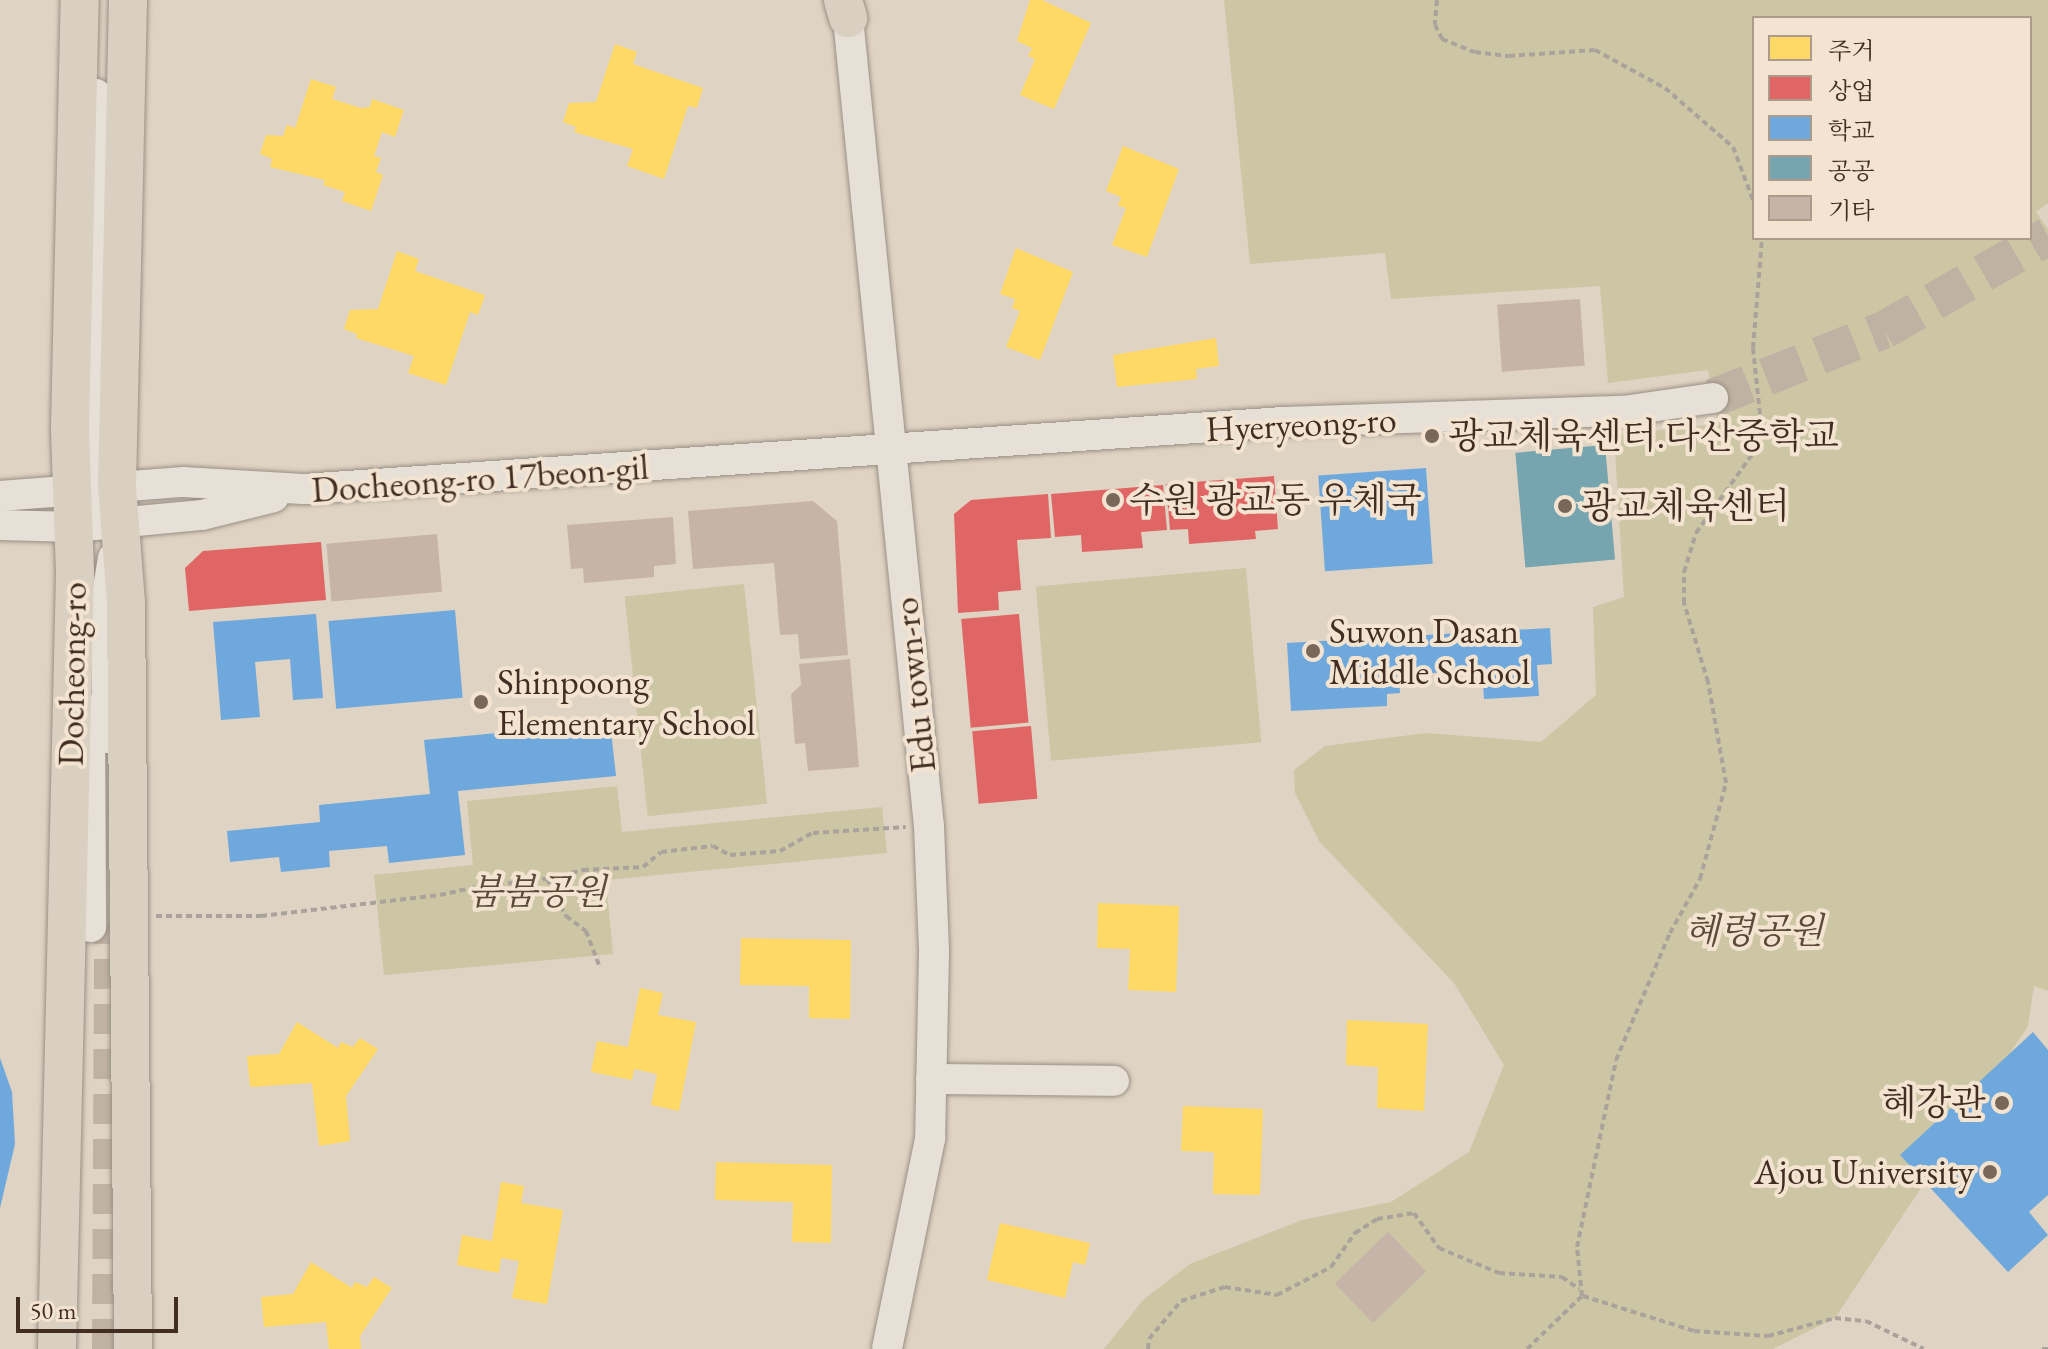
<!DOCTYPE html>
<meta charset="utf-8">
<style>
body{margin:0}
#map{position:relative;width:2048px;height:1349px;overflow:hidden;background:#dfd3c3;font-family:"EB Garamond","Noto Serif KR",serif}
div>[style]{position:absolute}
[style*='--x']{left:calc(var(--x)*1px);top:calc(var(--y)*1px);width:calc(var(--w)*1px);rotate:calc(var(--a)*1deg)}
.green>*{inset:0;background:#ccc6a4;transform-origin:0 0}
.homes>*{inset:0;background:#ffd966}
.shops>*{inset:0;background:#e06666;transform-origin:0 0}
.schools>*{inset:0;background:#6fa8dc;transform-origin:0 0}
.public>*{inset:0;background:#76a5af;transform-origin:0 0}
.building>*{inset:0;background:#c7b4a8;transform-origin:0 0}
.minor-tunnel>*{height:30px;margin-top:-15px;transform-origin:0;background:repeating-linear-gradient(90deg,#c0b2a3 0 30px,transparent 0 45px)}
.major-tunnel>*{height:38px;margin-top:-19px;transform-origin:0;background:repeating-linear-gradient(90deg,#c0b2a3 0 38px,transparent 0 57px)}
.path>*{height:4px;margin-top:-2px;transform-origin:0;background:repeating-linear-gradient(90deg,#aaa39c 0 6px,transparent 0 10px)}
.roads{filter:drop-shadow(0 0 2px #999085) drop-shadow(0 0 2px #999085)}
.minor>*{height:30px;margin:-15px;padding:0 15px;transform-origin:15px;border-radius:15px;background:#e6e0d7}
.major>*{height:38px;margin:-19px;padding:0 19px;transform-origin:19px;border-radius:19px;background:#dad0c2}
.dots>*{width:22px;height:22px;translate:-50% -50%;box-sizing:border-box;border:4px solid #f2e4d0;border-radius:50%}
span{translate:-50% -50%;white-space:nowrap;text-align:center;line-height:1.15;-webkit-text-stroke:8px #f2e4d0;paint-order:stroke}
.street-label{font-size:36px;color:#422d22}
.poi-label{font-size:36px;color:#422d22}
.left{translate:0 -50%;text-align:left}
.right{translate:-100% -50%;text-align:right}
.park-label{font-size:36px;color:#5a4a37;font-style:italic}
.legend{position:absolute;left:1752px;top:16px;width:280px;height:224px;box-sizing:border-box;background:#f2e4d0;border:2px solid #ac9b8a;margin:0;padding:10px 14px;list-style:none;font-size:24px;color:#422d22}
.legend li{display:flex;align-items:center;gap:16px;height:40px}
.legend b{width:40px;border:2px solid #ac9b8a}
.scale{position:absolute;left:16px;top:1297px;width:162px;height:36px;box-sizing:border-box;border:4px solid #422d22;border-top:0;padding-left:10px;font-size:24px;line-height:28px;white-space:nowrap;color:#422d22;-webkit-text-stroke:6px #f2e4d0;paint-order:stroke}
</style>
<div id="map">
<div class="green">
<i style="clip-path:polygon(evenodd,1224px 0,2048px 0,2048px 203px,2036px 212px,2048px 229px,2048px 991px,2034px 986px,2028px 1026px,1835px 1318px,1773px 1349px,1104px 1349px,1143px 1300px,1190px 1264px,1302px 1220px,1391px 1202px,1469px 1152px,1504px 1065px,1454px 983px,1319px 841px,1295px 793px,1294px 770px,1325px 746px,1426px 733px,1541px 742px,1596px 695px,1593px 607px,1624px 597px,1614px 435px,1718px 424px,1708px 370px,1608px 383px,1600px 286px,1391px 299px,1385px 253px,1250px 264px,1224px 0,1754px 18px,2030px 18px,2030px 238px,1754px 238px,1754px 18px)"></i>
<i style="left:1246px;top:568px;width:175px;height:211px;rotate:85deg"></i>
<i style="left:744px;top:584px;width:221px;height:120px;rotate:84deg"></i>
<i style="clip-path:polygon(617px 786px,622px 832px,882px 807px,887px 853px,606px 880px,613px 954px,384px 975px,374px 875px,473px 865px,467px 801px)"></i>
</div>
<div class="homes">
<i style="clip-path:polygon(1030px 0,1042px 0,1091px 23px,1054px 109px,1020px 95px,1035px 59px,1028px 56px,1032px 48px,1017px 41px)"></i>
<i style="clip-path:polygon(615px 44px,637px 52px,633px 64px,703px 88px,697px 108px,688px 106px,664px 179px,627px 166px,633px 149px,574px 132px,576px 127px,563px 122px,569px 103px,596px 102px)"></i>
<i style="clip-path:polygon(311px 79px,336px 87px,332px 99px,361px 108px,370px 107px,372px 99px,404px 110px,395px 137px,382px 132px,374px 156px,381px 158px,376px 172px,383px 175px,371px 211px,342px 201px,345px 192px,323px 185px,325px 180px,270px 167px,272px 159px,260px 154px,266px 135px,283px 136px,287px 125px,295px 128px)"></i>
<i style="clip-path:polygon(1123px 146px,1179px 169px,1147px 257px,1112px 245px,1126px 208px,1118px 206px,1121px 197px,1106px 191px)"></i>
<i style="clip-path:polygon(1016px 248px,1073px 272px,1040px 360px,1006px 347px,1020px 311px,1012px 308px,1015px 299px,1000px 294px)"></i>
<i style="clip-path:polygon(397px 251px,419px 259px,415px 271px,485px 295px,478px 315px,470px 312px,446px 385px,408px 373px,414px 356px,356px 338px,357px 334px,344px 329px,350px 310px,378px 309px)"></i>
<i style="clip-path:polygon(1216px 338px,1219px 366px,1196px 369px,1197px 379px,1117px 387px,1113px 355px)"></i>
<i style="clip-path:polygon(1098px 903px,1179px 906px,1176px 992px,1128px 990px,1130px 949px,1097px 948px)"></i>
<i style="clip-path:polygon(741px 938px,851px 940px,850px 1019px,809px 1018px,809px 986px,740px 985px)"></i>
<i style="clip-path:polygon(640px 988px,663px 993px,658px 1015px,696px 1022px,679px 1111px,651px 1105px,657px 1074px,634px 1069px,632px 1080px,591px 1072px,597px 1041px,628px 1047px)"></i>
<i style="clip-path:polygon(1347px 1020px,1428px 1024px,1424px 1111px,1377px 1108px,1378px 1067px,1346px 1065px)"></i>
<i style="clip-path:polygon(297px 1022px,338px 1048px,341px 1042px,353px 1047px,360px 1038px,378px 1049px,346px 1096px,350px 1141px,319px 1146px,312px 1083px,250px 1087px,247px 1056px,279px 1054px)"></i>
<i style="clip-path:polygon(1183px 1106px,1263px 1109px,1260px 1195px,1213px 1194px,1214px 1152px,1181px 1151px)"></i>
<i style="clip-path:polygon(716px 1162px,832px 1165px,831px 1243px,792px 1242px,793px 1202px,715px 1200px)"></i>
<i style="clip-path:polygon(501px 1182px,524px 1186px,521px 1203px,563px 1210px,547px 1304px,512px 1298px,519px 1261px,501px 1258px,499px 1273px,457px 1265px,462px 1235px,492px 1241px)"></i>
<i style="clip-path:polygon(1000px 1223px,1090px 1243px,1085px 1265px,1073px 1262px,1065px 1298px,987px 1280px)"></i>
<i style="clip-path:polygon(311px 1262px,352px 1288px,355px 1282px,367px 1287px,374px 1277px,392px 1288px,360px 1336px,361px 1349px,329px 1349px,326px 1322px,264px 1327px,261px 1297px,293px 1294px)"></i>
</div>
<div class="shops">
<i style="clip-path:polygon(1274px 476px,1278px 529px,1255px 531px,1256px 539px,1189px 544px,1188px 529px,1170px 530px,1166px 484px)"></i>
<i style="clip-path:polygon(1163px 485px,1167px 530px,1141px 532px,1143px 548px,1082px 552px,1081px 535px,1055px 537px,1051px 494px)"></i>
<i style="clip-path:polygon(1048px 494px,1051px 538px,1017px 540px,1021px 590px,998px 592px,999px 610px,958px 613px,954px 514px,971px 500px)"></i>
<i style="clip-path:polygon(321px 542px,326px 600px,189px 611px,185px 568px,203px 551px)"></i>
<i style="left:1019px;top:614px;width:109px;height:58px;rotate:85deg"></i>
<i style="left:1031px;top:726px;width:73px;height:59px;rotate:85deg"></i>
</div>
<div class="schools">
<i style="left:1426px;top:468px;width:96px;height:108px;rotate:86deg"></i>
<i style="left:455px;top:610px;width:88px;height:127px;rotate:85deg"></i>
<i style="clip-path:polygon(316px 614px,323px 698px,293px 700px,290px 659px,255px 662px,260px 717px,221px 720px,213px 622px)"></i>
<i style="clip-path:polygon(1550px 628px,1552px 664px,1537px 665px,1539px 696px,1484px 699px,1482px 670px,1399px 675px,1400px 693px,1387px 694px,1387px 706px,1291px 711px,1287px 643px)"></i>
<i style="clip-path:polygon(610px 722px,616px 776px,458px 791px,465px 855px,389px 863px,387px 846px,329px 851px,330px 867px,281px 872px,279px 857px,230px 862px,227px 831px,320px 822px,319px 805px,430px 794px,424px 740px)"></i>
<i style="clip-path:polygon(2033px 1032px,2048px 1050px,2048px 1195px,2029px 1212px,2048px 1235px,2008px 1272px,1900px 1155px)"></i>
<i style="clip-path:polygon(0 1058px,12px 1092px,15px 1144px,0 1208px)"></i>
</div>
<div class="public">
<i style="left:1605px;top:445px;width:115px;height:90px;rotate:85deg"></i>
</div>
<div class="building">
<i style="left:1580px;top:299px;width:67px;height:83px;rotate:86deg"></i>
<i style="clip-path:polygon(813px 501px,837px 521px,848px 655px,800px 659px,798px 634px,780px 635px,774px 563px,693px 569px,688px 511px)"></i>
<i style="clip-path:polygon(673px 517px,676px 564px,654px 566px,654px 577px,584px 583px,583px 568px,571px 569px,567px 525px)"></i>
<i style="left:437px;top:534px;width:58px;height:111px;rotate:85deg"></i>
<i style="clip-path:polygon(850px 659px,859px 767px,808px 771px,805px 743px,795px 744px,791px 694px,801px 685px,799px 664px)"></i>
<i style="left:1388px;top:1232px;width:55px;height:74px;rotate:46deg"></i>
</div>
<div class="minor-tunnel">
<i style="--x:107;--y:1349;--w:425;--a:-89.7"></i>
</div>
<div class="major-tunnel">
<i style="--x:1713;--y:398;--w:184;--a:-21.7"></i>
<i style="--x:1884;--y:330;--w:189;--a:-29.8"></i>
</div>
<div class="path">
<i style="--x:1437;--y:0;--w:25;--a:95"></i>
<i style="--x:1435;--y:25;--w:16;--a:63"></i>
<i style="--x:1442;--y:39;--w:35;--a:22"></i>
<i style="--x:1475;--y:52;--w:34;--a:7"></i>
<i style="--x:1509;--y:56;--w:86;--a:-4"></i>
<i style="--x:1595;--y:50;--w:80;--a:28.5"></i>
<i style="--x:1665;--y:88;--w:90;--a:40.9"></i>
<i style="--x:1733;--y:147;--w:60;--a:69.4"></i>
<i style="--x:547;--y:879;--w:42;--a:62.8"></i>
<i style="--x:566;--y:916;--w:25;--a:37"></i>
<i style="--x:586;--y:931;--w:39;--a:69"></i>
<i style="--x:156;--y:916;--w:105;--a:0"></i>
<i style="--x:261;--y:916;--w:180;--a:-6.7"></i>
<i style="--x:440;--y:895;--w:59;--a:-12.6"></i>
<i style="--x:498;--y:882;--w:25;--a:5"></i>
<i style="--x:523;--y:884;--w:62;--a:-13.1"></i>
<i style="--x:583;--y:870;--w:60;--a:-2.9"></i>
<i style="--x:643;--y:867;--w:23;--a:-40"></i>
<i style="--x:661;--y:852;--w:52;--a:-6.6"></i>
<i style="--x:713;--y:846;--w:19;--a:28"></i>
<i style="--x:730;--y:855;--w:50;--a:-4.6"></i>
<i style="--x:780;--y:851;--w:38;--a:-29"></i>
<i style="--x:813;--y:833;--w:93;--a:-3.7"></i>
<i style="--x:1583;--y:1296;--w:116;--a:17.5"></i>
<i style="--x:1694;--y:1331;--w:74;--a:3.9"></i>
<i style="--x:1768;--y:1336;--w:69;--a:-15"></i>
<i style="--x:1835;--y:1318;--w:31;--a:6"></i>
<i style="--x:1866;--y:1321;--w:64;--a:25.8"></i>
<i style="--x:1148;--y:1349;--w:10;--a:-84"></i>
<i style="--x:1149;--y:1339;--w:50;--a:-49.9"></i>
<i style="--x:1181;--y:1301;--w:46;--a:-17.7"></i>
<i style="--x:1225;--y:1287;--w:53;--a:8.7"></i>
<i style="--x:1277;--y:1295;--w:61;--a:-27.4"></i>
<i style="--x:1331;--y:1267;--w:42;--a:-54.8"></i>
<i style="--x:1355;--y:1233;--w:26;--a:-32"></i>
<i style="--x:1377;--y:1219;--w:37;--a:-9"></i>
<i style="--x:1414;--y:1213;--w:43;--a:54.5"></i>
<i style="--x:1439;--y:1248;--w:65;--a:22.6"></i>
<i style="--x:1499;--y:1273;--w:63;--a:3.6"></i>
<i style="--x:1562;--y:1277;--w:21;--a:35"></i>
<i style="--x:1527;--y:1349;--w:76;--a:-43.9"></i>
<i style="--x:1582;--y:1296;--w:49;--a:-95.8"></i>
<i style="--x:1577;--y:1247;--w:191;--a:-78.2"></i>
<i style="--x:1616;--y:1060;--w:138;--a:-67"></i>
<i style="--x:1670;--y:933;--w:62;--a:-60.9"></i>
<i style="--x:1700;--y:879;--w:99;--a:-74.8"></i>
<i style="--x:1726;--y:783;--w:103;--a:-100.1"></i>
<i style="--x:1708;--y:682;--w:83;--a:-106.9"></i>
<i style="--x:1684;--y:603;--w:31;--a:-90"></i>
<i style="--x:1684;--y:572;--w:41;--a:-72.9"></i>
<i style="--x:1696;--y:533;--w:98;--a:-54.5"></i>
<i style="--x:1753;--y:453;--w:30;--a:-75"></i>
<i style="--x:1761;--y:424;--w:76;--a:-96"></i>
<i style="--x:1753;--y:348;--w:110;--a:-85.3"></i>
<i style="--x:2042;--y:1349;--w:6;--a:0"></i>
</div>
<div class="roads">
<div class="minor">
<i style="--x:848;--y:18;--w:812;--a:84.28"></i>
<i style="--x:929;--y:826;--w:127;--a:87.7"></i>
<i style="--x:934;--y:953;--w:186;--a:91.2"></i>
<i style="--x:930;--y:1139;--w:214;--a:101.6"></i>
<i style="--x:0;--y:496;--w:184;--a:-4.4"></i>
<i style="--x:183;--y:482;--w:120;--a:3.3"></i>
<i style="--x:303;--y:489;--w:983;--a:-3.91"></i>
<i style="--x:1284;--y:422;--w:339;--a:-1.9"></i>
<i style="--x:1623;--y:411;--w:91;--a:-8.2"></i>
<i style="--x:91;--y:506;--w:412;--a:-89.3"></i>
<i style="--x:0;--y:525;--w:74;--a:1.5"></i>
<i style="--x:74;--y:527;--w:129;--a:-5.4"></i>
<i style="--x:202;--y:515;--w:74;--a:-14"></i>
<i style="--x:90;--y:710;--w:217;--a:89.7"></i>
<i style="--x:107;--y:738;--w:138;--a:-90.4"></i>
<i style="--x:106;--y:600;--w:43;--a:-80.5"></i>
<i style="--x:931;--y:1079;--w:183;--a:0.6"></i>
</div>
<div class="major">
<i style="--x:128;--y:0;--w:486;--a:91.3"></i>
<i style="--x:117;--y:486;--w:117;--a:85.6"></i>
<i style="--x:126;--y:603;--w:746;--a:89.46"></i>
<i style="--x:843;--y:0;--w:19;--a:74"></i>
<i style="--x:57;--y:1349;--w:776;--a:-88.67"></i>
<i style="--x:75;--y:573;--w:146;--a:-92"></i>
<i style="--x:70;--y:427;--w:427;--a:-88.7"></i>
</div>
</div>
<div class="dots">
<i style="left:1432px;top:436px;background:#79675a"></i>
<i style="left:1113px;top:500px;background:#79675a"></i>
<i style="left:1565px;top:506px;background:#79675a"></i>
<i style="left:1313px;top:651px;background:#79675a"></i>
<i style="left:481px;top:702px;background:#79675a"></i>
<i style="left:2002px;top:1103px;background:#79675a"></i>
<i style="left:1990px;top:1172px;background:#79675a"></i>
</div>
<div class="street-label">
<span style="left:1301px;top:424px;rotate:-3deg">Hyeryeong-ro</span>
<span style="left:480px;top:478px;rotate:-4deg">Docheong-ro 17beon-gil</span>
<span style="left:72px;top:674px;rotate:-89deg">Docheong-ro</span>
<span style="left:914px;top:685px;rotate:-96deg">Edu town-ro</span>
</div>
<div class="poi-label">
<span class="left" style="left:1448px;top:436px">광교체육센터.다산중학교</span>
<span class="left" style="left:1129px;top:500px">수원 광교동 우체국</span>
<span class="left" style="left:1581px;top:506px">광교체육센터</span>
<span class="left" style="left:1329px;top:651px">Suwon Dasan<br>Middle School</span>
<span class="left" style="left:497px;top:702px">Shinpoong<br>Elementary School</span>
<span class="right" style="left:1986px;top:1103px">혜강관</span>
<span class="right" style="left:1974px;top:1172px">Ajou University</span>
</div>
<div class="park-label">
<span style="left:537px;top:892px">붐붐공원</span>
<span style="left:1754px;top:931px">혜령공원</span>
</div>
<ul class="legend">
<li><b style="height:22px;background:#ffd966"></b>주거</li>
<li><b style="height:22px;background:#e06666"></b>상업</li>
<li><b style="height:22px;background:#6fa8dc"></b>학교</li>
<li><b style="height:22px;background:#76a5af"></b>공공</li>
<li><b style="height:22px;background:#c7b4a8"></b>기타</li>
</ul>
<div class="scale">50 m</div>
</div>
